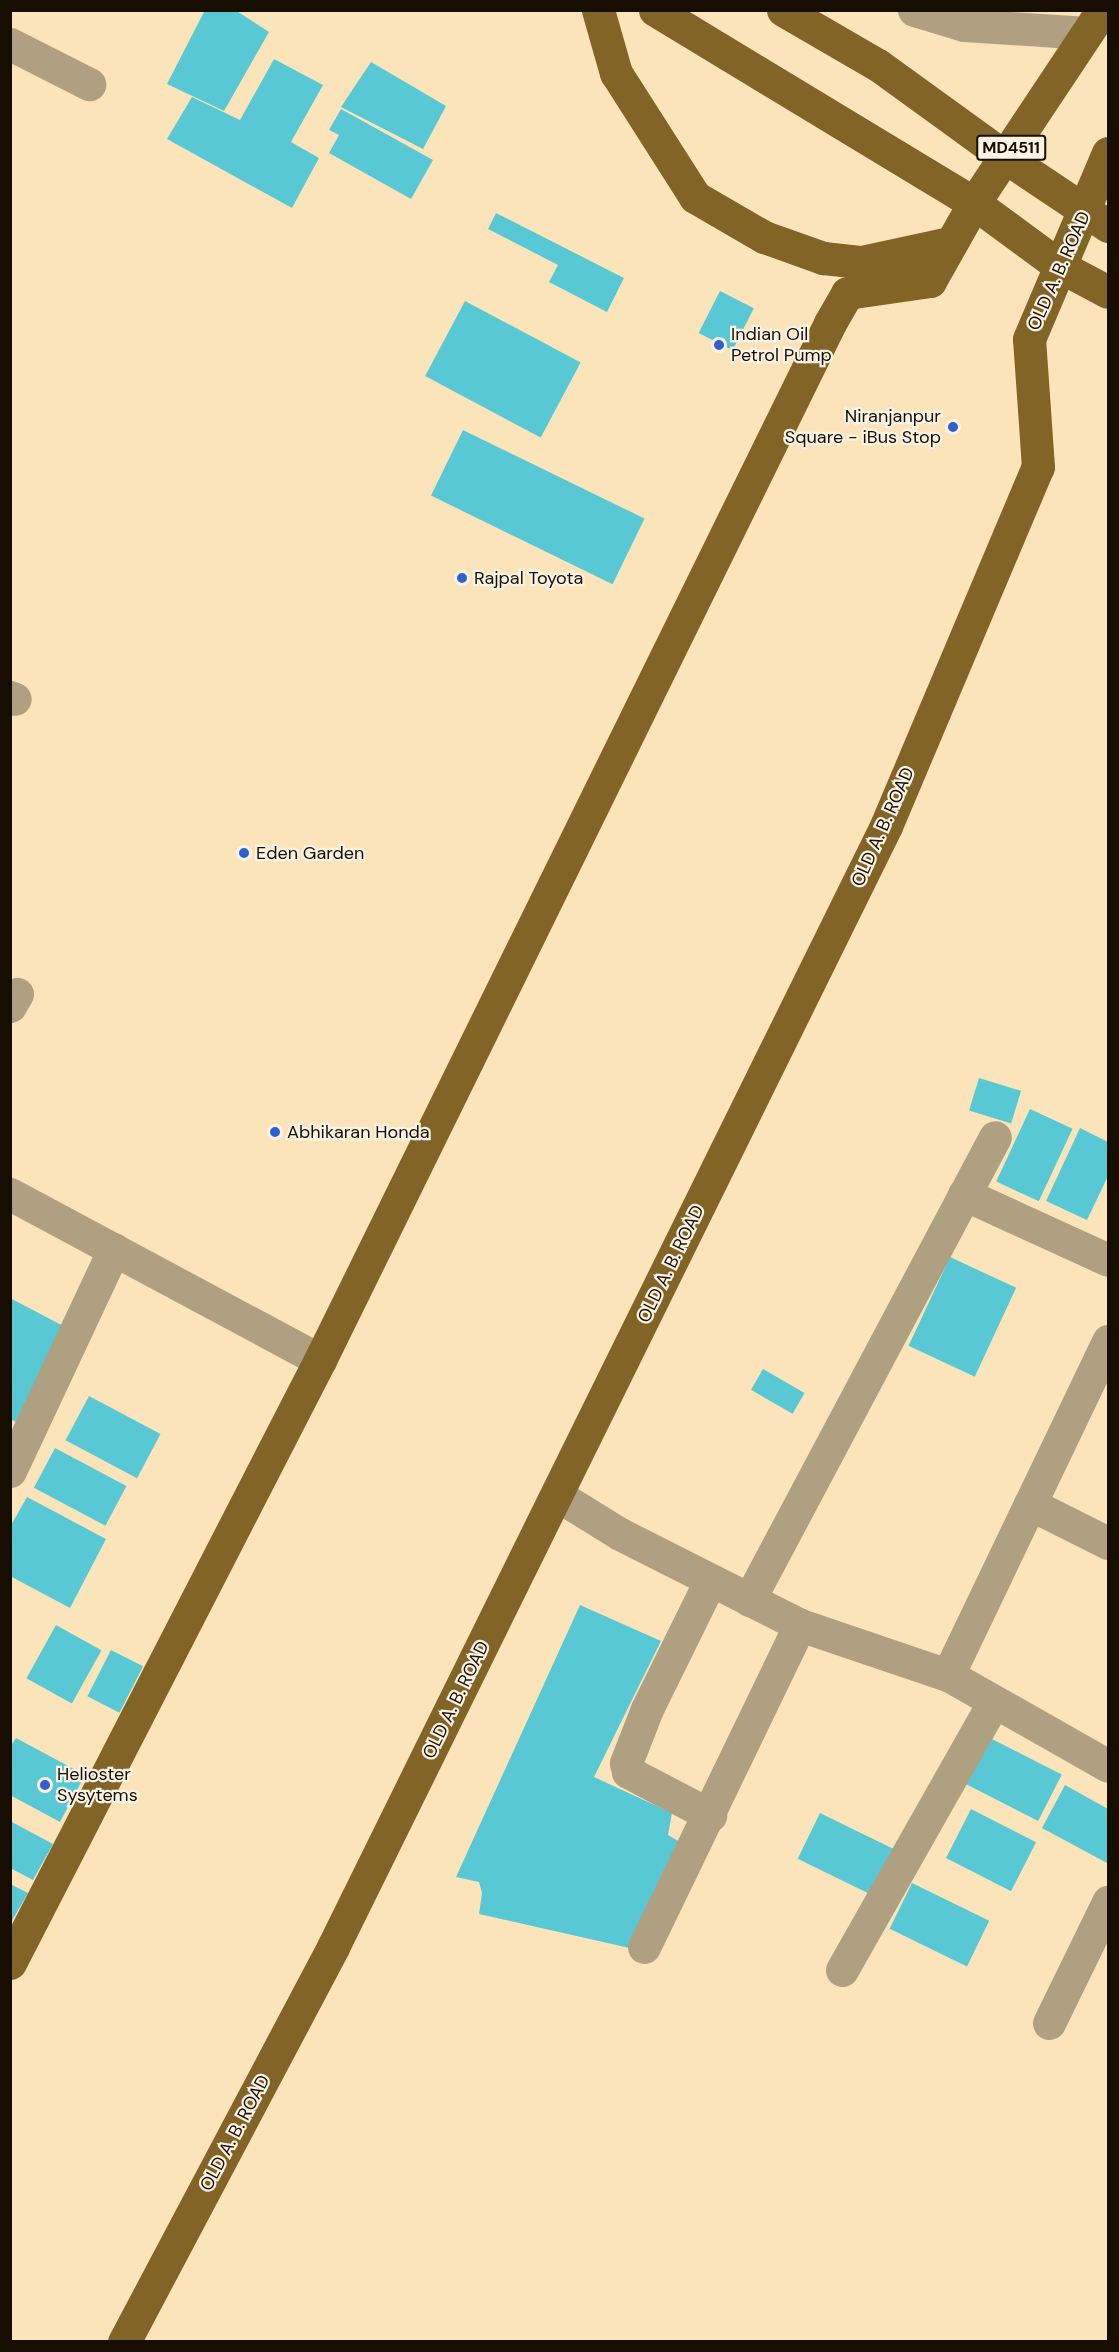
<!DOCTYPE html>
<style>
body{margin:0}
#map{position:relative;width:1119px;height:2352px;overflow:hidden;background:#fbe4b9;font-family:"DM Sans",sans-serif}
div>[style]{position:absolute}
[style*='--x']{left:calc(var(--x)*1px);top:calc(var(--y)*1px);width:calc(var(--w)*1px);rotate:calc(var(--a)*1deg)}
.building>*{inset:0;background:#58c9d4;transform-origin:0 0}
.minor>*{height:33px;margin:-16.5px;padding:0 16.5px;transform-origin:16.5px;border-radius:16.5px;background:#b0a082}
.major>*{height:33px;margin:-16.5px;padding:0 16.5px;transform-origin:16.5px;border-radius:16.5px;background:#816426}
.dots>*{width:16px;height:16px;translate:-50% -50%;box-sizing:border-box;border:3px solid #fbf3e5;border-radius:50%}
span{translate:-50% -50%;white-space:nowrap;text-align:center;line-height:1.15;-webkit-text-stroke:4.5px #fbf3e5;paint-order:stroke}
.shield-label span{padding:2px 4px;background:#fbf3e5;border:2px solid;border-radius:4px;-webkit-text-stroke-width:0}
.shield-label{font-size:16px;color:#170d00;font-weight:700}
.street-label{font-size:18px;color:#170d00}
.poi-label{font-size:18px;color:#170d00}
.left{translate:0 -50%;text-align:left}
.right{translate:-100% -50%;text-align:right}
.frame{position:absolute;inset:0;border:12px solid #170d00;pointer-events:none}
</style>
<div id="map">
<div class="building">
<i style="clip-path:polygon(205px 10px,235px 10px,269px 32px,224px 111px,167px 84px)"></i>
<i style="clip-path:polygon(274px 59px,323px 85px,291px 142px,319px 158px,292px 208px,167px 139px,192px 97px,240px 120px)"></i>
<i style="clip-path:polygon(371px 62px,446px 106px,423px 149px,341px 107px)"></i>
<i style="clip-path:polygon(341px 109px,433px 160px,411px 199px,329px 153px,339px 135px,329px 130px)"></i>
<i style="clip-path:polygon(496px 213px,624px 278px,607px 312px,549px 282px,558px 265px,488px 229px)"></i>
<i style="left:720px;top:291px;width:38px;height:47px;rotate:27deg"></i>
<i style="left:465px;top:301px;width:131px;height:85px;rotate:28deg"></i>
<i style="left:463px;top:430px;width:202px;height:73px;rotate:26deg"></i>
<i style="left:979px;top:1078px;width:44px;height:34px;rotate:17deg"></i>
<i style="left:1030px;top:1109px;width:47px;height:80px;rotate:25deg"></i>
<i style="clip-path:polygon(1080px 1128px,1108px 1142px,1108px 1176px,1087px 1220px,1046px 1201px)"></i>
<i style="left:950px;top:1257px;width:73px;height:98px;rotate:25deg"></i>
<i style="clip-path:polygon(10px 1298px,69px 1329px,18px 1423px,10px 1419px)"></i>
<i style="left:763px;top:1369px;width:48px;height:24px;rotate:30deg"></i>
<i style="left:89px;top:1396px;width:81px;height:50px;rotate:28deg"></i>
<i style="left:55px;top:1448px;width:81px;height:45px;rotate:28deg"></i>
<i style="clip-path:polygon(27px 1497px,106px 1539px,70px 1608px,10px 1576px,10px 1527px)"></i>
<i style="clip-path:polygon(580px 1605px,661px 1641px,594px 1777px,672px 1813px,668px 1835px,685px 1845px,634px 1949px,479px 1914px,482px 1893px,479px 1882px,456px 1877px)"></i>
<i style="left:56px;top:1625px;width:52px;height:61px;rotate:29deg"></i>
<i style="left:111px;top:1650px;width:36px;height:52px;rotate:27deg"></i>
<i style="left:986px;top:1736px;width:85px;height:52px;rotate:27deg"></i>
<i style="clip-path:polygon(16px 1738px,85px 1775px,60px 1822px,10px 1795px,10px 1747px)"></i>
<i style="clip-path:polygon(1065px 1785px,1108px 1809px,1107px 1863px,1042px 1828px)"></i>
<i style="left:971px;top:1809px;width:73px;height:55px;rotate:27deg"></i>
<i style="left:820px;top:1813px;width:86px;height:51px;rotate:26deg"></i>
<i style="clip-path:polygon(10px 1821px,53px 1844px,33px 1880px,10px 1868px)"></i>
<i style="left:912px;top:1883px;width:86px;height:51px;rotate:26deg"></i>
<i style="clip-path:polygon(10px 1884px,28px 1893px,10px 1924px)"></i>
</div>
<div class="minor">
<i style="--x:914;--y:10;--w:52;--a:16.7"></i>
<i style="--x:964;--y:25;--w:123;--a:3.7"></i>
<i style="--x:10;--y:44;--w:89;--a:26.9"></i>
<i style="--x:10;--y:697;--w:5;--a:22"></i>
<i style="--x:10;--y:1006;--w:14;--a:-60"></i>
<i style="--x:10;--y:1194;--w:352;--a:28.2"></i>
<i style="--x:964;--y:1194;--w:158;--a:24.6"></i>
<i style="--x:10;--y:1471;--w:245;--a:-64.9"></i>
<i style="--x:557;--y:1495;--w:74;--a:31.8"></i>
<i style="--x:620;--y:1534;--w:202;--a:26.8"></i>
<i style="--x:800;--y:1625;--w:156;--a:18.7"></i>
<i style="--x:948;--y:1675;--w:184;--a:29.6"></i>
<i style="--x:1030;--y:1504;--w:181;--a:-64.4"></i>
<i style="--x:710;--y:1581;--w:143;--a:116.2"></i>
<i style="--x:647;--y:1709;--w:58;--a:111.3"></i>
<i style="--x:626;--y:1763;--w:9;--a:77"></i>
<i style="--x:628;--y:1772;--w:93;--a:27.7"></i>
<i style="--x:749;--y:1600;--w:524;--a:-62.02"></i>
<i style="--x:948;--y:1675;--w:190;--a:-64.4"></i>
<i style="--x:1030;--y:1504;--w:87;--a:26.6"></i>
<i style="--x:644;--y:1947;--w:358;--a:-64.2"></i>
<i style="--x:842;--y:1970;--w:307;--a:-60.5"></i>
<i style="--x:1049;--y:2023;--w:135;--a:-64"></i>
</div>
<div class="major">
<i style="--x:598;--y:10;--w:66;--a:74.1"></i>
<i style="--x:616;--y:73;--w:147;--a:57.5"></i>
<i style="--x:695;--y:197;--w:80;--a:30.1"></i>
<i style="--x:764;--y:237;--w:63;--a:19.6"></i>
<i style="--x:823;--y:258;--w:39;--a:6"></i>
<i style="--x:862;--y:262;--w:90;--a:-12.2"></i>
<i style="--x:655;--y:10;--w:373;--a:31.2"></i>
<i style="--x:974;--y:203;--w:108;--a:36.3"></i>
<i style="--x:1061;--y:267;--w:53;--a:28"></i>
<i style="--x:783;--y:10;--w:110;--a:30.1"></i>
<i style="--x:878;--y:65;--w:157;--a:35.9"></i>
<i style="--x:1005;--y:157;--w:124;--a:33.8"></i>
<i style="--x:10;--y:1963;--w:678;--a:-62.79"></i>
<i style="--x:320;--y:1360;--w:1156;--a:-63.81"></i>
<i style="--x:830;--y:323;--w:34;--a:-60"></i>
<i style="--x:847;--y:293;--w:84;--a:-8.2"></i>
<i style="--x:930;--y:281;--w:90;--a:-60.6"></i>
<i style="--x:974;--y:203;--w:232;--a:-56.4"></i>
<i style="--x:124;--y:2342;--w:447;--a:-62.1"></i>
<i style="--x:333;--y:1947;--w:1250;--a:-63.74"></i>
<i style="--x:886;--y:826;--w:390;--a:-67.1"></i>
<i style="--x:1038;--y:467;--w:128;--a:-94"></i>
<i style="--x:1029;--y:339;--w:202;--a:-67"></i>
</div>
<div class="dots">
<i style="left:719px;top:345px;background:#305fce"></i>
<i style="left:953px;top:427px;background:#305fce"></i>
<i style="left:462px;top:578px;background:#305fce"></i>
<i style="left:244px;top:853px;background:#305fce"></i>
<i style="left:275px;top:1132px;background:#305fce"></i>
<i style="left:45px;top:1785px;background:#305fce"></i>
</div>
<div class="shield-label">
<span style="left:1011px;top:148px">MD4511</span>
</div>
<div class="street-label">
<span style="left:1059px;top:271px;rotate:-66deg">OLD A. B. ROAD</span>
<span style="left:883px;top:827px;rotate:-66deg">OLD A. B. ROAD</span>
<span style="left:671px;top:1264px;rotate:-64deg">OLD A. B. ROAD</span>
<span style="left:456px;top:1700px;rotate:-64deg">OLD A. B. ROAD</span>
<span style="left:235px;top:2133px;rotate:-62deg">OLD A. B. ROAD</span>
</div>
<div class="poi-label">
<span class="left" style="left:731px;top:345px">Indian Oil<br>Petrol Pump</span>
<span class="right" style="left:941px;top:427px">Niranjanpur<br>Square - iBus Stop</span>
<span class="left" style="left:474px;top:578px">Rajpal Toyota</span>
<span class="left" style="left:256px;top:853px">Eden Garden</span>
<span class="left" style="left:287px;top:1132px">Abhikaran Honda</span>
<span class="left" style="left:57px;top:1785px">Helioster<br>Sysytems</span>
</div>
<div class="frame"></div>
</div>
